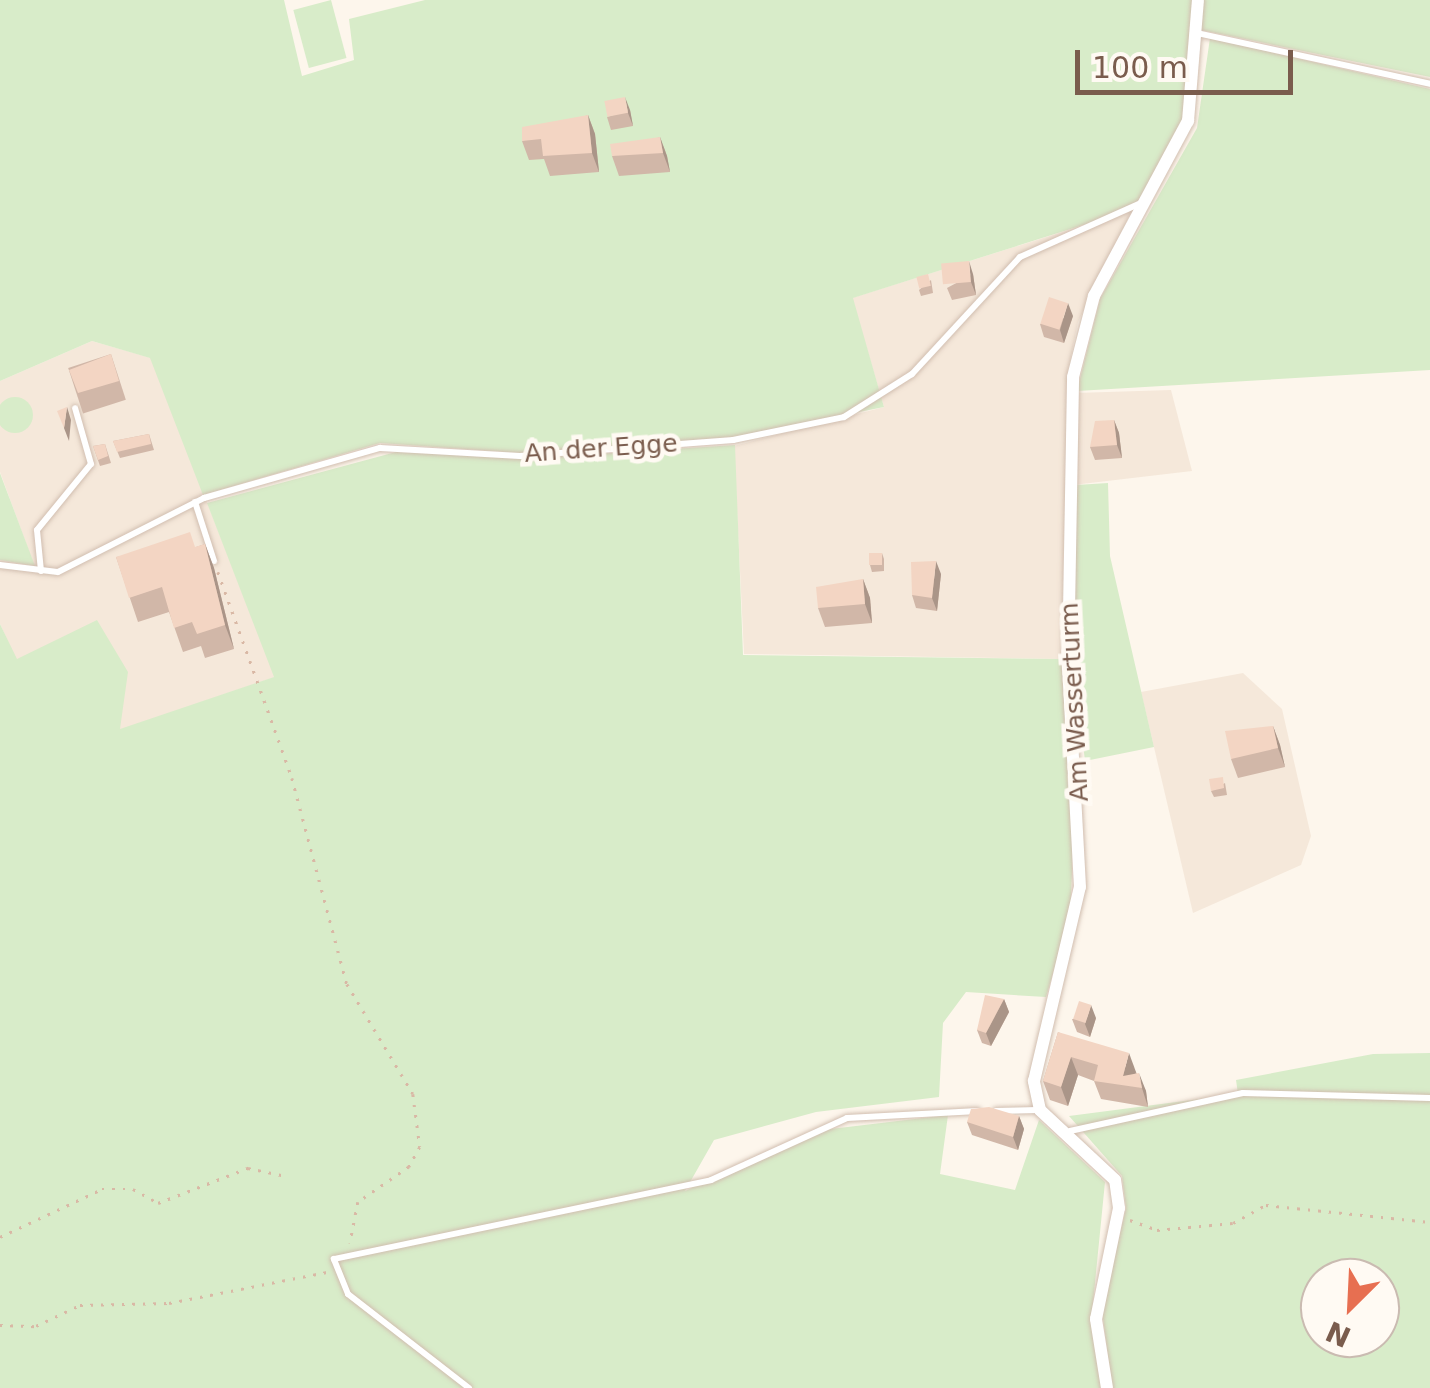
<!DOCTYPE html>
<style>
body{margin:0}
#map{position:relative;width:1430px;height:1388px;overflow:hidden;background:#fdf6ec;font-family:"DejaVu Sans",sans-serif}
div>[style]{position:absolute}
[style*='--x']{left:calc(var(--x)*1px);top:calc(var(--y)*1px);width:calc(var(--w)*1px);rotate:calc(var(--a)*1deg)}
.residential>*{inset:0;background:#f5e8da}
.green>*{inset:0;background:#d8ecc9;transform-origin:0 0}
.round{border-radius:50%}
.path>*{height:2.5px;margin-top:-1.25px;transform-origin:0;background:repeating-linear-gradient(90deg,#d9b8a5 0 2.5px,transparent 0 10.5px)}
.roads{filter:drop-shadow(0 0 2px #d1beb0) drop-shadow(0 0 2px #d1beb0)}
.service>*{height:6px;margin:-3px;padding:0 3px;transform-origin:3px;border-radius:3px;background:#fff}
.minor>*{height:12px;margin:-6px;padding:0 6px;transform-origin:6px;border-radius:6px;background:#fff}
.wall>*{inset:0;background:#d1b7a8;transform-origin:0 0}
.shaded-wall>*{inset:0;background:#aa9588}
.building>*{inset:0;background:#f3d5c3;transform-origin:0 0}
span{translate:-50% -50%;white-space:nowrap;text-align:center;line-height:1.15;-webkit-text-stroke:9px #fffaf3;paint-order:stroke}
.street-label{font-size:25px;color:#7a5c4d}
.north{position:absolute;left:1300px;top:1258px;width:100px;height:100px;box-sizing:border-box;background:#fffaf3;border:2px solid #cabbb1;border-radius:50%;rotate:204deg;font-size:28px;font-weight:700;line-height:40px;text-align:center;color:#7a5c4d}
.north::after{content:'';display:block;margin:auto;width:35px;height:45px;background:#e76f51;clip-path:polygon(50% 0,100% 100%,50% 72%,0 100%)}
.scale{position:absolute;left:1075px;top:50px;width:218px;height:45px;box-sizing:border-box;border:5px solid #7a5c4d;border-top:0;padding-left:12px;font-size:30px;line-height:35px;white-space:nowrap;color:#7a5c4d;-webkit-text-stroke:8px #fffaf3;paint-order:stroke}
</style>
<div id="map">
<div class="residential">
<i style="clip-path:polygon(1132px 210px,1078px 322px,1068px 371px,1061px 659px,744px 654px,734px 446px,884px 407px,852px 298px)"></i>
<i style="clip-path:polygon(92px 341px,151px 358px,275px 677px,120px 730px,118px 696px,16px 659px,0 624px,0 560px,34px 565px,0 472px,0 381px)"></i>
<i style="clip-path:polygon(1171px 390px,1192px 471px,1073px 485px,1075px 393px)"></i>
<i style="clip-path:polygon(1243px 673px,1282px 709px,1311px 836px,1301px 865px,1193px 913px,1141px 692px)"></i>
</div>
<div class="green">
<i style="clip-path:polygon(0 0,284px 0,302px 76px,354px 60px,349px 19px,425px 0,1194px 0,1185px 119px,1140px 207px,853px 298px,884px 407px,735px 437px,519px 453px,380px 443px,203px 495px,150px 358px,92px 341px,0 381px)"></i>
<i style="left:331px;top:0;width:60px;height:39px;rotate:75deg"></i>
<i style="clip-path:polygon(1203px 0,1430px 0,1430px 77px,1201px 30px)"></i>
<i style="clip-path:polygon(1210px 38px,1430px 89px,1430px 370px,1077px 391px,1100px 299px,1197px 128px)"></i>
<i class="round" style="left:-3px;top:397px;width:36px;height:36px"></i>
<i style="clip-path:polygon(735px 445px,743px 655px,1061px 659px,1076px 782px,1070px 916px,1046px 997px,966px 992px,943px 1023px,939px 1097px,816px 1112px,714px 1140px,685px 1191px,814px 1131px,948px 1115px,940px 1174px,1015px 1190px,1039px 1120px,1105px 1182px,1092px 1313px,1101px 1388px,0 1388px,0 624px,17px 659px,97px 620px,128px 672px,120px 729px,274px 677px,207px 503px,407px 449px,518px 459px)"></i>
<i style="clip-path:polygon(0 473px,35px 566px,0 560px)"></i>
<i style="clip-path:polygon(1108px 483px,1110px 556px,1154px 747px,1085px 761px,1074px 671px,1076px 485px)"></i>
<i style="clip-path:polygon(evenodd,1430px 1053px,1430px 1388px,1112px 1388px,1102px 1310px,1126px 1208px,1122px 1176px,1069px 1116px,1238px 1094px,1236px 1080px,1373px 1054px,1430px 1053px,1320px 1278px,1380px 1278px,1380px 1338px,1320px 1338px,1320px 1278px)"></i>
</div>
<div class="path">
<i style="--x:218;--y:572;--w:219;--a:70.2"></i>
<i style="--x:292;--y:778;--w:213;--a:75.1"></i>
<i style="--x:347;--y:984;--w:128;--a:59"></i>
<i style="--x:413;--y:1094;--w:53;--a:82.5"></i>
<i style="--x:420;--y:1147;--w:23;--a:119"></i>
<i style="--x:409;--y:1167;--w:62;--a:145.5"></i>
<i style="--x:358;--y:1202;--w:42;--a:101"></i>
<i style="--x:1130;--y:1220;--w:29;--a:20"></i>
<i style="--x:1157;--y:1230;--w:76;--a:-5.3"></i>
<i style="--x:1233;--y:1223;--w:38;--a:-29"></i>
<i style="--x:1266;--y:1205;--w:165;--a:5.9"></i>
<i style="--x:0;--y:1237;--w:113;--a:-25.2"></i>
<i style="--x:102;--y:1189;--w:31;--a:0"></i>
<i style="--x:133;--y:1189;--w:29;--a:29"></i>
<i style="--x:158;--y:1203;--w:97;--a:-21.3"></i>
<i style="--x:248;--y:1168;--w:40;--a:12"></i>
<i style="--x:0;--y:1325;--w:36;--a:2"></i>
<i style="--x:36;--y:1326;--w:49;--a:-25.5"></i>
<i style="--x:80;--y:1305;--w:89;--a:-1.3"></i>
<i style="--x:169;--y:1303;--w:161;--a:-11.1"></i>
</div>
<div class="roads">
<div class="service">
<i style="--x:1197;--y:33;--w:239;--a:12.3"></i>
<i style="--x:195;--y:502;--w:62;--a:72.1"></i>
<i style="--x:0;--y:565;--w:58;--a:6.9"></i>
<i style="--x:58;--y:572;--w:164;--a:-26.9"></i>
<i style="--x:204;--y:498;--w:183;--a:-15.9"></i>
<i style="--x:380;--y:448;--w:140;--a:3.3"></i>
<i style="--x:520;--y:456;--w:214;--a:-4.3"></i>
<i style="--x:733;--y:440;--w:113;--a:-11.7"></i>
<i style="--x:844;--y:417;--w:80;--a:-32.3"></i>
<i style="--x:912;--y:374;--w:159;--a:-47.3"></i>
<i style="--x:1020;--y:257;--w:135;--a:-24.1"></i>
<i style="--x:41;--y:571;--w:41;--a:-95.6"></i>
<i style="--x:37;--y:530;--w:85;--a:-50.7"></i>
<i style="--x:91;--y:464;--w:58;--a:-105.9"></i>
<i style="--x:996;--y:1111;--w:42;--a:-1.4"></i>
<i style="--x:1070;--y:1131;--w:177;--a:-12.4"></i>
<i style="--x:1243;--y:1093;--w:187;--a:1.5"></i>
<i style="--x:469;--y:1388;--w:153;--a:-142.2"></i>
<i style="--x:348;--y:1294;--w:38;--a:-112"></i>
<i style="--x:334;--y:1259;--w:385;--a:-11.8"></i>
<i style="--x:711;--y:1180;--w:149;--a:-24.5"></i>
<i style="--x:847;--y:1118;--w:131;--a:-3.1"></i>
</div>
<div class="minor">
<i style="--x:1107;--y:1388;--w:70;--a:-99.1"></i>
<i style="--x:1096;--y:1319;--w:113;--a:-78.3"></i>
<i style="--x:1119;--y:1208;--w:28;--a:-98"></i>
<i style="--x:1115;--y:1180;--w:103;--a:-137"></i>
<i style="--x:1040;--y:1110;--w:30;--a:-102"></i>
<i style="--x:1034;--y:1081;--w:199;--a:-76.7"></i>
<i style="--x:1080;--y:887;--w:219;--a:-93.1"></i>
<i style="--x:1068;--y:668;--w:291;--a:-89"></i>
<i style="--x:1073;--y:377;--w:84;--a:-75.5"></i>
<i style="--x:1094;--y:296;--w:199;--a:-61.8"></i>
<i style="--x:1188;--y:121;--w:121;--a:-85.3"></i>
</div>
</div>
<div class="wall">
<i style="clip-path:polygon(630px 110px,633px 126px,611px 130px,607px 117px)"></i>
<i style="clip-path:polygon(588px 115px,595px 134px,599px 172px,550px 176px,544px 159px,529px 160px,522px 141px)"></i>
<i style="clip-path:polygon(660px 137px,667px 156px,670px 172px,619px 176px,612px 156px)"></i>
<i style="clip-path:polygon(973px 274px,976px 295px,952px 300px,947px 288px)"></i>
<i style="clip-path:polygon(931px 280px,933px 293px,921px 296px,919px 290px)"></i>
<i style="clip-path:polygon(1073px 316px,1064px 343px,1044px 337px,1040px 324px)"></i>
<i style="left:111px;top:354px;width:48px;height:45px;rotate:72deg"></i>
<i style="clip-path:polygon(1114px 420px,1119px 433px,1122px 458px,1095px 460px,1090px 447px)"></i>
<i style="clip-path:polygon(149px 434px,154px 450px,120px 458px,113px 441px)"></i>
<i style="clip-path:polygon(105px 444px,111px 463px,100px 466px,93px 446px)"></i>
<i style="clip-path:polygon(205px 544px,214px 568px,234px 649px,205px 658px,201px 646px,183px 652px,169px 612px,138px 622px,116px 557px,196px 547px)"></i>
<i style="clip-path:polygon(882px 553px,884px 559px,884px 571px,872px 572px,870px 565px)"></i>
<i style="clip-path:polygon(941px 574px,937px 611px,916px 608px,912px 595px)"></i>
<i style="clip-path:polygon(863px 579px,870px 598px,872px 623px,825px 627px,818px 608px)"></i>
<i style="clip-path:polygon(1273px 726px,1280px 745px,1285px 767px,1238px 778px,1231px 759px)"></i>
<i style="clip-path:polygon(1225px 783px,1227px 795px,1214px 797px,1211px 791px)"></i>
<i style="clip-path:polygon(1004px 999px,1009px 1012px,991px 1046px,982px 1043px,977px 1030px)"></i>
<i style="clip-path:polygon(1096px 1018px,1090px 1037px,1077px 1032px,1072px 1019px)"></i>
<i style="clip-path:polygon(1058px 1032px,1136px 1072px,1146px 1091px,1148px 1107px,1101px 1099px,1094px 1081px,1078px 1075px,1068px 1106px,1050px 1100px,1043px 1081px)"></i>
<i style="clip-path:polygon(1019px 1116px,1024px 1129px,1018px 1150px,972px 1135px,967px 1122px)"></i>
</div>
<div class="shaded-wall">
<i style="clip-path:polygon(625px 97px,630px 110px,633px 126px,628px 113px)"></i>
<i style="clip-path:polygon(588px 115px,595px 134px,599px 172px,592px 153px)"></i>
<i style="clip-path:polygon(660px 137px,667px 156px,670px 172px,663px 153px)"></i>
<i style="clip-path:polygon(969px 261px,973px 274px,976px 295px,971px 282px)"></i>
<i style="clip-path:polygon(1068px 303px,1073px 316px,1064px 343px,1060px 330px)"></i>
<i style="clip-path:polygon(67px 407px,71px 420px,69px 441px,64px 428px)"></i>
<i style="clip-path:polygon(1114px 420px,1119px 433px,1122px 458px,1117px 445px)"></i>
<i style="clip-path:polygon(205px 544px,214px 568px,234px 649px,225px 625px)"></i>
<i style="clip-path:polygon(936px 561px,941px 574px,937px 611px,932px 598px)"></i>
<i style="clip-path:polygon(863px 579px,870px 598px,872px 623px,865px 604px)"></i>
<i style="clip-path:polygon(1273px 726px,1280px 745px,1285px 767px,1278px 748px)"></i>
<i style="clip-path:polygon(1004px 999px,1009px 1012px,991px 1046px,986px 1033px)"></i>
<i style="clip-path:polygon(1091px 1005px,1096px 1018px,1090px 1037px,1085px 1024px)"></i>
<i style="clip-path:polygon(1129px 1053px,1136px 1072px,1132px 1086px,1123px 1076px)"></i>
<i style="clip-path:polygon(1071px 1057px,1078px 1075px,1068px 1106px,1061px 1087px)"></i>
<i style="clip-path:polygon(1139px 1073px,1146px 1091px,1148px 1107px,1142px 1088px)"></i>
<i style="clip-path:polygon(1019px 1116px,1024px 1129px,1018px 1150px,1013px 1137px)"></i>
</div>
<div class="building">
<i style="left:625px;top:97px;width:16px;height:21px;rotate:79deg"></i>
<i style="clip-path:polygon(588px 115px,592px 153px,543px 156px,541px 139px,522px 141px,522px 127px)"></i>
<i style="clip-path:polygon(660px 137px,663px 153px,612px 156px,610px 144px)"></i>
<i style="left:969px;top:261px;width:21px;height:28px;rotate:85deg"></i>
<i style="left:928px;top:274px;width:12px;height:12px;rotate:76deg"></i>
<i style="left:1049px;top:297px;width:20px;height:28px;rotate:18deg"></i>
<i style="clip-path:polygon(111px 354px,119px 381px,78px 393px,69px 370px)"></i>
<i style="clip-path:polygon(67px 407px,64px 428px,57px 411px)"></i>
<i style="clip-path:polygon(1114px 420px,1117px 445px,1090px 447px,1095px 421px)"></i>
<i style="clip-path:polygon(149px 434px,151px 444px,117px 452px,113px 441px)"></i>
<i style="clip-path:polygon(105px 444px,108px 456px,98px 460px,93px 446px)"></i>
<i style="clip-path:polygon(190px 532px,195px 547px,205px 544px,225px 625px,197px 634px,192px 622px,174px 628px,162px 587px,129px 598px,116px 557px)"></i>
<i style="left:869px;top:553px;width:13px;height:12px"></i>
<i style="clip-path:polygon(936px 561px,932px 598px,912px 595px,911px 562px)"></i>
<i style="clip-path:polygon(863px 579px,865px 604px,818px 608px,816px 587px)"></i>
<i style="clip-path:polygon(1273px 726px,1278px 748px,1231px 759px,1225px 731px)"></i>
<i style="clip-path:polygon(1223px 777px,1224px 788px,1211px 791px,1209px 779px)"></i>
<i style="clip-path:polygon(985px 995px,1004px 999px,986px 1033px,977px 1030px)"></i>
<i style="left:1079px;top:1001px;width:13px;height:19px;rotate:18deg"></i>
<i style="clip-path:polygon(1058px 1032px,1129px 1053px,1123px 1076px,1139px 1073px,1142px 1088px,1094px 1081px,1098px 1065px,1071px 1057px,1061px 1087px,1043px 1081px)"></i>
<i style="clip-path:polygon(989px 1107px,1019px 1116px,1013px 1137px,967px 1122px,971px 1109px)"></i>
</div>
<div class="street-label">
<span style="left:601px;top:449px;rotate:-4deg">An der Egge</span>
<span style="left:1075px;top:702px;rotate:-93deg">Am Wasserturm</span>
</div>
<div class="north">N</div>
<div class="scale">100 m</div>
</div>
